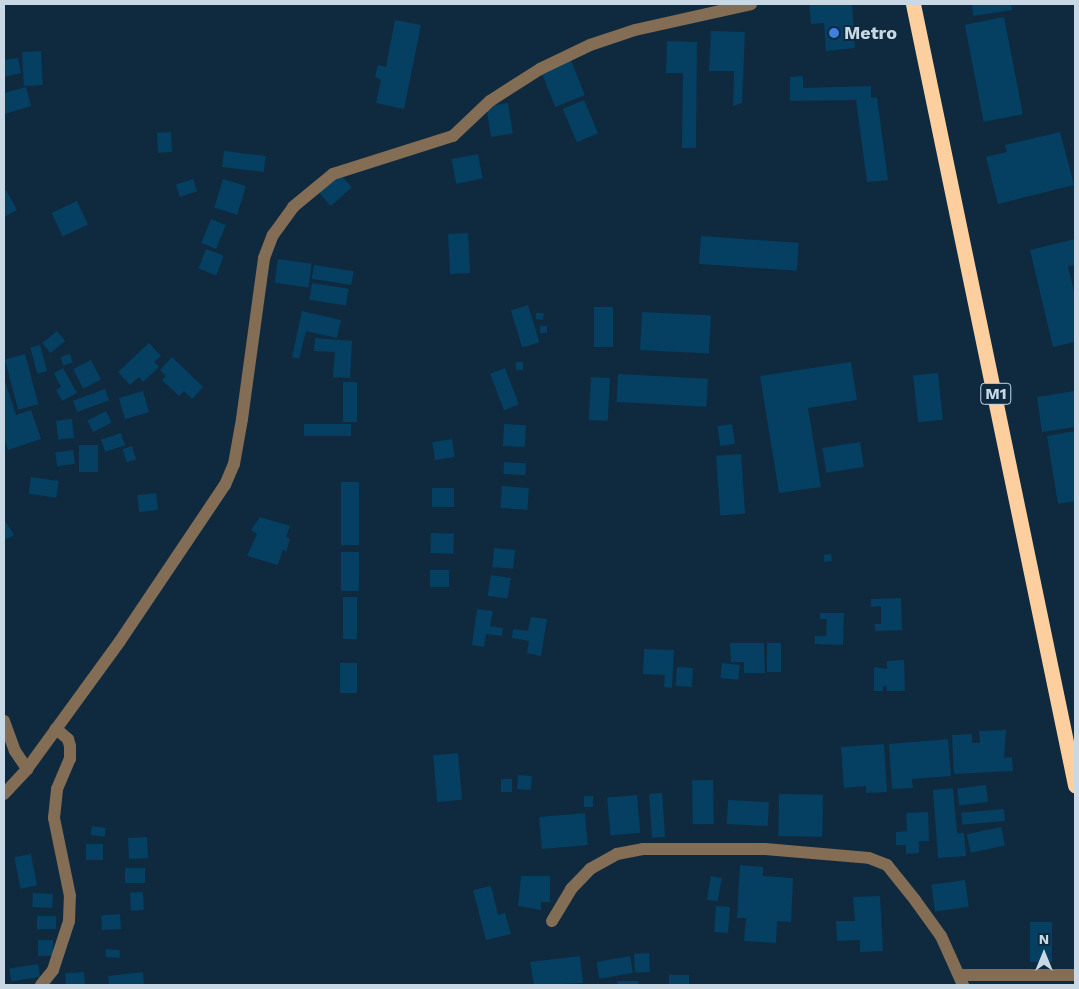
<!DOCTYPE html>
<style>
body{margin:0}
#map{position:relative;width:1079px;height:989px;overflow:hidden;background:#0f2a3e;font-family:"Work Sans",sans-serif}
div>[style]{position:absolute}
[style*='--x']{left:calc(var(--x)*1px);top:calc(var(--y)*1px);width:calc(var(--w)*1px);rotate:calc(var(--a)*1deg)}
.building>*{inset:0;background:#053f62;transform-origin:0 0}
.minor>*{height:12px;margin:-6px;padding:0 6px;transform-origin:6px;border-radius:6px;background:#836d54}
.highway>*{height:15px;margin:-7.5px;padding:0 7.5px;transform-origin:7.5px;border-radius:7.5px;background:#fdcf9e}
.dots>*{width:14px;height:14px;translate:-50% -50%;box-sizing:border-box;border:2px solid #0f2a3e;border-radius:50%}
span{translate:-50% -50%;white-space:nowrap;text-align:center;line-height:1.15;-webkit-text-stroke:4px #0f2a3e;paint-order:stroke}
.shield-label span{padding:1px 4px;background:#0f2a3e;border:1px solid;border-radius:4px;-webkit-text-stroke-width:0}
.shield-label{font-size:16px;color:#c8d8e4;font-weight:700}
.poi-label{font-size:18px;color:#c8d8e4;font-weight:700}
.left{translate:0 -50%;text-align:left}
.frame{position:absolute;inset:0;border:5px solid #c8d8e4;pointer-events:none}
.north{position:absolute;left:1019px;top:929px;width:50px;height:50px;-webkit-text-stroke:4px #0f2a3e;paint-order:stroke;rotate:0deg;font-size:14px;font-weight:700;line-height:20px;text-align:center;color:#c8d8e4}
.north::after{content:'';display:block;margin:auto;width:18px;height:22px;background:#c8d8e4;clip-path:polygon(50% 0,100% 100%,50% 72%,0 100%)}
</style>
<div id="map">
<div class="building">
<i style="clip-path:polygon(809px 4px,852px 4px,855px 48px,826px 51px,824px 23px,811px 24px)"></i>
<i style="clip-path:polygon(972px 4px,1011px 4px,1012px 10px,973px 16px)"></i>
<i style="left:1004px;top:17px;width:99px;height:40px;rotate:79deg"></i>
<i style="clip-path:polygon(395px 20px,421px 25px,404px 109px,376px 103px,381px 80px,375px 77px,378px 65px,386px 67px)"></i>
<i style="clip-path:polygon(711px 31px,745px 32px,742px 103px,733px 106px,734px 71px,709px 71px)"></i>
<i style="clip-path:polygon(667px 41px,697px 42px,696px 148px,682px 148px,683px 73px,666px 73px)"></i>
<i style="left:41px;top:51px;width:34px;height:19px;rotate:87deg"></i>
<i style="clip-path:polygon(18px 58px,21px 73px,4px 77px,4px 60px)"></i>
<i style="left:570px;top:58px;width:40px;height:32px;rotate:68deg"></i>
<i style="clip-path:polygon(803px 76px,803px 88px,871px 86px,871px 98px,877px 97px,888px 180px,867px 182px,856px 100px,790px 101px,790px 77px)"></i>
<i style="clip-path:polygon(26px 87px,31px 106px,4px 114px,4px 93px)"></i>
<i style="left:584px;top:100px;width:36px;height:23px;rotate:67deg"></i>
<i style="left:508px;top:103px;width:31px;height:22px;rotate:81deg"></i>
<i style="left:171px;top:132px;width:20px;height:14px;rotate:87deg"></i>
<i style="clip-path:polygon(1060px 132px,1074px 185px,998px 204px,986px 157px,1007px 152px,1005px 145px)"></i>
<i style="left:224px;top:151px;width:42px;height:16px;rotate:7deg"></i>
<i style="left:478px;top:154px;width:25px;height:27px;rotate:79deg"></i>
<i style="left:340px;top:174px;width:18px;height:28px;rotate:49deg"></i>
<i style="left:193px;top:179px;width:13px;height:18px;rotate:72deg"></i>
<i style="left:223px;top:179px;width:24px;height:30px;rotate:17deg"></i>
<i style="clip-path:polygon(6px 190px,17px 210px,4px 217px,4px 191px)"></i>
<i style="left:77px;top:201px;width:26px;height:28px;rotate:65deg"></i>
<i style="left:211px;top:219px;width:16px;height:26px;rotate:22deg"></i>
<i style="left:468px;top:233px;width:40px;height:20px;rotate:87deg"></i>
<i style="left:701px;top:236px;width:98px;height:28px;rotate:4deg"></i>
<i style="clip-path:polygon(1075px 239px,1075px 265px,1068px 266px,1075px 296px,1075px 342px,1053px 347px,1030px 250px)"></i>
<i style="left:206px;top:249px;width:19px;height:21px;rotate:21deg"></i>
<i style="left:278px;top:259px;width:34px;height:24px;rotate:8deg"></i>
<i style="left:314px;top:265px;width:40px;height:14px;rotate:9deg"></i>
<i style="left:312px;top:283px;width:37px;height:17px;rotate:9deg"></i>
<i style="left:528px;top:305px;width:39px;height:18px;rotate:73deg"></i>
<i style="left:594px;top:307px;width:19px;height:40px"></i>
<i style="clip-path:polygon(302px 311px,341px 320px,337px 338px,306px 331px,299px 359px,292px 357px)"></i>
<i style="left:642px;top:312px;width:69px;height:38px;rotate:3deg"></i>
<i style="clip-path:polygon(536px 313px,544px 313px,543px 320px,536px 319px)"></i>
<i style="left:540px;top:326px;width:7px;height:7px"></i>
<i style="left:57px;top:331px;width:13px;height:19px;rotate:51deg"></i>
<i style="clip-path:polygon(315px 338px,352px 341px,350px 378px,333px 377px,335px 352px,314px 351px)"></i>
<i style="clip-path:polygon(149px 343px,161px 356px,154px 362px,159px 367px,143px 382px,139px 377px,130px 385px,118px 372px)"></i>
<i style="left:40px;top:345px;width:27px;height:10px;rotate:75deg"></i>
<i style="left:25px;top:354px;width:52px;height:21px;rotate:75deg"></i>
<i style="left:70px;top:354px;width:9px;height:10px;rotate:72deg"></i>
<i style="clip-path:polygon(172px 357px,203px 387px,192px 399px,184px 391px,179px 396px,162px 380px,166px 376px,160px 370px)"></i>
<i style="left:91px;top:360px;width:22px;height:20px;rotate:63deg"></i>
<i style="left:516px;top:362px;width:7px;height:8px"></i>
<i style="clip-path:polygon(851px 362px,857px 400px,808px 408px,821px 487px,779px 493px,760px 376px)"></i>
<i style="clip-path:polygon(63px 368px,77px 393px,62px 401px,56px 390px,61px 387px,54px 373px)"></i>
<i style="left:505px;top:368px;width:39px;height:16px;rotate:69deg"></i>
<i style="left:938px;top:373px;width:47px;height:25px;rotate:84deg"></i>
<i style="left:618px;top:374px;width:90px;height:28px;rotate:3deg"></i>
<i style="left:591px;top:377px;width:19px;height:43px;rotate:3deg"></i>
<i style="clip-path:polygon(4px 378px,16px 415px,31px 410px,41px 439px,8px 450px,4px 437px)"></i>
<i style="left:343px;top:382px;width:14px;height:40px"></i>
<i style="left:105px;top:389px;width:12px;height:34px;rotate:70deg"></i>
<i style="left:143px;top:391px;width:22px;height:25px;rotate:74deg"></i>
<i style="clip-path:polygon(1075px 391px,1075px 427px,1042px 432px,1037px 397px)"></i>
<i style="left:106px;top:411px;width:13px;height:21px;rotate:63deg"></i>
<i style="left:72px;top:419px;width:19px;height:16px;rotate:84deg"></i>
<i style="left:351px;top:424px;width:12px;height:47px;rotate:90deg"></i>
<i style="left:504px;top:424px;width:22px;height:22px;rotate:3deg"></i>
<i style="left:732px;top:424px;width:20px;height:15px;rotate:81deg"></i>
<i style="clip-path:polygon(1075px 431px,1075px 501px,1058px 504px,1047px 436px)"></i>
<i style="left:121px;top:433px;width:13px;height:21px;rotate:72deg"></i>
<i style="left:452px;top:439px;width:18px;height:20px;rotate:81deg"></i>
<i style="left:860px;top:442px;width:25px;height:38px;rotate:81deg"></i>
<i style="left:79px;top:445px;width:19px;height:27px"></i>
<i style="left:132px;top:446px;width:14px;height:10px;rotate:73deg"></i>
<i style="left:73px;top:450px;width:14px;height:18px;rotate:82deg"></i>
<i style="left:741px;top:454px;width:60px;height:25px;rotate:86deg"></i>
<i style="left:504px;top:462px;width:22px;height:12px;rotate:3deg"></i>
<i style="left:31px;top:477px;width:28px;height:17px;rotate:8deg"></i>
<i style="left:341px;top:482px;width:18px;height:63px"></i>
<i style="left:502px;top:486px;width:27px;height:22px;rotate:4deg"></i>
<i style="left:432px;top:488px;width:22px;height:19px"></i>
<i style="left:156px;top:493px;width:17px;height:19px;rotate:83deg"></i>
<i style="clip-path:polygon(260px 517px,290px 526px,286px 537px,290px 539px,286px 552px,283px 549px,278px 565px,247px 556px,257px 534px,251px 530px)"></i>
<i style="clip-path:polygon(4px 519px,14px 535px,4px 540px)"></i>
<i style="left:431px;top:533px;width:23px;height:20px;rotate:2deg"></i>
<i style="left:494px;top:548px;width:21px;height:19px;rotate:5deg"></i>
<i style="left:341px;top:552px;width:18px;height:39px"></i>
<i style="clip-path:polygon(831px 554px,832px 561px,824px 562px,824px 555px)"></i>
<i style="left:430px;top:570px;width:19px;height:17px"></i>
<i style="left:491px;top:575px;width:20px;height:21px;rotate:9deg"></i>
<i style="left:343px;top:597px;width:14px;height:42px"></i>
<i style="clip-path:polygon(901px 598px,902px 630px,875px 631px,875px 624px,881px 624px,881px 606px,871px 607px,871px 599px)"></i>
<i style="clip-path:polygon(477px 609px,493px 611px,490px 626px,503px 628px,502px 636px,486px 634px,484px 647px,472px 645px)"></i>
<i style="clip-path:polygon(820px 613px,844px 613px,843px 645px,815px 644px,815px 636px,826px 636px,827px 619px,820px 619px)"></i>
<i style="clip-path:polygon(531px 617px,547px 619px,541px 656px,527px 653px,529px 641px,512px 638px,513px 629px,528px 631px)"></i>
<i style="clip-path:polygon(730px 643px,764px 643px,765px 673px,744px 673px,744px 662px,731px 662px)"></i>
<i style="left:781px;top:643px;width:29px;height:14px;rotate:90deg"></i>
<i style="clip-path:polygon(644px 649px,674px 650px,672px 688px,664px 687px,665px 675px,643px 674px)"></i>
<i style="clip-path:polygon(904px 660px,905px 691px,887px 691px,887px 686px,883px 686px,883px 691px,874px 691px,874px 667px,887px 669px,887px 661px)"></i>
<i style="left:340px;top:663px;width:17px;height:30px"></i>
<i style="left:722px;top:663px;width:18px;height:15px;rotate:6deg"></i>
<i style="left:677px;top:667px;width:16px;height:19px;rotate:4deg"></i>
<i style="clip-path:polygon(1006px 730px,1004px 758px,1012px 757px,1013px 771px,954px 774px,952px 735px,972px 734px,972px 743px,980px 743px,979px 731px)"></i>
<i style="clip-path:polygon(948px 739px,951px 776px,912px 779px,913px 788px,892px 789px,889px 744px)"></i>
<i style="clip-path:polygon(884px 744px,887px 792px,866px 793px,866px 786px,844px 788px,841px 747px)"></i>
<i style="left:458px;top:753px;width:47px;height:25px;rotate:85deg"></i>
<i style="left:518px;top:775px;width:14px;height:14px;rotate:4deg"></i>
<i style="left:501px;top:779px;width:11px;height:13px"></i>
<i style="left:713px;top:780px;width:44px;height:21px;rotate:89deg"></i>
<i style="left:986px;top:785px;width:17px;height:29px;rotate:83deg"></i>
<i style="clip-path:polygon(953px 788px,957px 833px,964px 833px,966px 856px,938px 858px,933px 790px)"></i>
<i style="left:662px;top:793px;width:44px;height:13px;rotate:86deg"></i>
<i style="left:779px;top:794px;width:44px;height:42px;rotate:1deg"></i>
<i style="left:637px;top:795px;width:38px;height:30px;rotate:85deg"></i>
<i style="left:584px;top:796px;width:9px;height:11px"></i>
<i style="left:728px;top:800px;width:41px;height:24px;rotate:3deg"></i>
<i style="left:1004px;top:809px;width:12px;height:43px;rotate:85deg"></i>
<i style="clip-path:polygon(928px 812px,929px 841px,919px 841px,919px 853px,906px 854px,906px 845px,896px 845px,896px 832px,907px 831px,906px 813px)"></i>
<i style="left:585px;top:813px;width:32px;height:46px;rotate:85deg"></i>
<i style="left:92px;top:826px;width:14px;height:9px;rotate:8deg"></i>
<i style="left:1001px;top:827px;width:19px;height:35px;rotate:78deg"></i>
<i style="left:147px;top:837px;width:21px;height:19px;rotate:87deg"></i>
<i style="left:86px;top:844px;width:17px;height:16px"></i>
<i style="left:31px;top:854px;width:32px;height:17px;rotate:79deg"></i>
<i style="clip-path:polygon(740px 865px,763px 867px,763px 876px,793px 878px,791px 922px,777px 921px,776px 943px,744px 941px,746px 918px,737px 918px)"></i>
<i style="left:125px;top:868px;width:20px;height:15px"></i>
<i style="clip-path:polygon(521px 876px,550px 876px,550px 902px,541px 902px,541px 910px,518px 906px)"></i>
<i style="left:711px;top:876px;width:11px;height:24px;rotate:10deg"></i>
<i style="left:965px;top:880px;width:27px;height:34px;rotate:82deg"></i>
<i style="clip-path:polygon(491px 886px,498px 915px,505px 913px,511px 934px,486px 940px,473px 890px)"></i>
<i style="left:143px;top:892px;width:18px;height:13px;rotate:87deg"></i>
<i style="left:33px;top:893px;width:20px;height:14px;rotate:3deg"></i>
<i style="clip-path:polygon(880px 896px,883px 951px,860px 952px,860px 940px,837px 941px,836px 921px,855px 921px,853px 897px)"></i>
<i style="left:716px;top:906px;width:14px;height:26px;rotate:4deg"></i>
<i style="left:120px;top:914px;width:15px;height:19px;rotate:86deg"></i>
<i style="left:56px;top:916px;width:13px;height:19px;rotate:90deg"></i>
<i style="left:1030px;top:922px;width:22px;height:40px"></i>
<i style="left:38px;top:940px;width:15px;height:16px"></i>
<i style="left:106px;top:949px;width:14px;height:8px;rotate:4deg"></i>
<i style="left:649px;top:953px;width:19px;height:15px;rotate:87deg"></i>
<i style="clip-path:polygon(580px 956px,583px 983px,534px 985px,530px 962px)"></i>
<i style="left:630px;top:956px;width:17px;height:34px;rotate:80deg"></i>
<i style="left:38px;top:964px;width:13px;height:29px;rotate:81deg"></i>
<i style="left:84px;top:972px;width:13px;height:19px;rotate:86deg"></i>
<i style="clip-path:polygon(143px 972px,144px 985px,109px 985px,108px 976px)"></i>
<i style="left:669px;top:975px;width:20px;height:10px"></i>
<i style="left:617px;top:981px;width:21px;height:4px"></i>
</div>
<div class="minor">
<i style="--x:4;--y:721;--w:32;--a:70"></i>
<i style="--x:15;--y:751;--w:22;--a:56"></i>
<i style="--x:4;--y:794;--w:34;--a:-47"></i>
<i style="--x:27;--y:769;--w:158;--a:-54"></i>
<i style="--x:120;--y:641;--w:188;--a:-56.1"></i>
<i style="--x:225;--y:485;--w:23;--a:-67"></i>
<i style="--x:234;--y:464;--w:46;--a:-79.9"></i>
<i style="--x:242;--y:419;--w:162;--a:-82.2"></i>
<i style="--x:264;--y:258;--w:25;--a:-69"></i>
<i style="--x:273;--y:235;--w:34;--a:-54"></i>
<i style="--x:293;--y:207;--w:52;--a:-39.5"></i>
<i style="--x:333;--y:174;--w:126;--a:-17.6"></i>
<i style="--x:453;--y:136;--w:51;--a:-43.4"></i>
<i style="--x:490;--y:101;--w:59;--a:-32.6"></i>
<i style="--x:540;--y:69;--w:55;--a:-25.6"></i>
<i style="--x:590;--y:45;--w:47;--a:-18.4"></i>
<i style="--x:635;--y:30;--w:119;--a:-12.6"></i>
<i style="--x:552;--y:921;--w:37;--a:-59"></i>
<i style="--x:571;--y:889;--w:28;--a:-46"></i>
<i style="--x:590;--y:869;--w:31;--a:-29"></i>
<i style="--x:617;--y:854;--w:26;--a:-11"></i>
<i style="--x:643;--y:849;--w:122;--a:0"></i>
<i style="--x:765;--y:849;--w:104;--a:4.9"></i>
<i style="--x:869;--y:858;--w:19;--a:21"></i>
<i style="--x:887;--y:865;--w:45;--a:51.3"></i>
<i style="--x:915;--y:900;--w:44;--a:54.2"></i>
<i style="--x:941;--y:936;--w:54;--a:65.8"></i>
<i style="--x:960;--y:975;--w:115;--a:0"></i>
<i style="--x:41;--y:985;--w:19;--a:-51"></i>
<i style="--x:53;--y:970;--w:52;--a:-71.9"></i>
<i style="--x:69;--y:921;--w:25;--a:-88"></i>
<i style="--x:70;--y:896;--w:80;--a:-101.6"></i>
<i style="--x:54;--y:818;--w:29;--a:-84"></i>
<i style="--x:57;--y:789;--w:33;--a:-67"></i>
<i style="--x:70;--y:759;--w:13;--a:-90"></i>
<i style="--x:70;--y:746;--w:7;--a:-106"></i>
<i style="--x:68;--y:739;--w:16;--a:-140"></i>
</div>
<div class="highway">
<i style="--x:913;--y:4;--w:798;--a:78.28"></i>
</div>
<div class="dots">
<i style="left:834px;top:33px;background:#3f7fe0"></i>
</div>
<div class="shield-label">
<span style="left:996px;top:394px">M1</span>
</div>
<div class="poi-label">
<span class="left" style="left:844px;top:33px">Metro</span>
</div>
<div class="frame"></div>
<div class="north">N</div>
</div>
